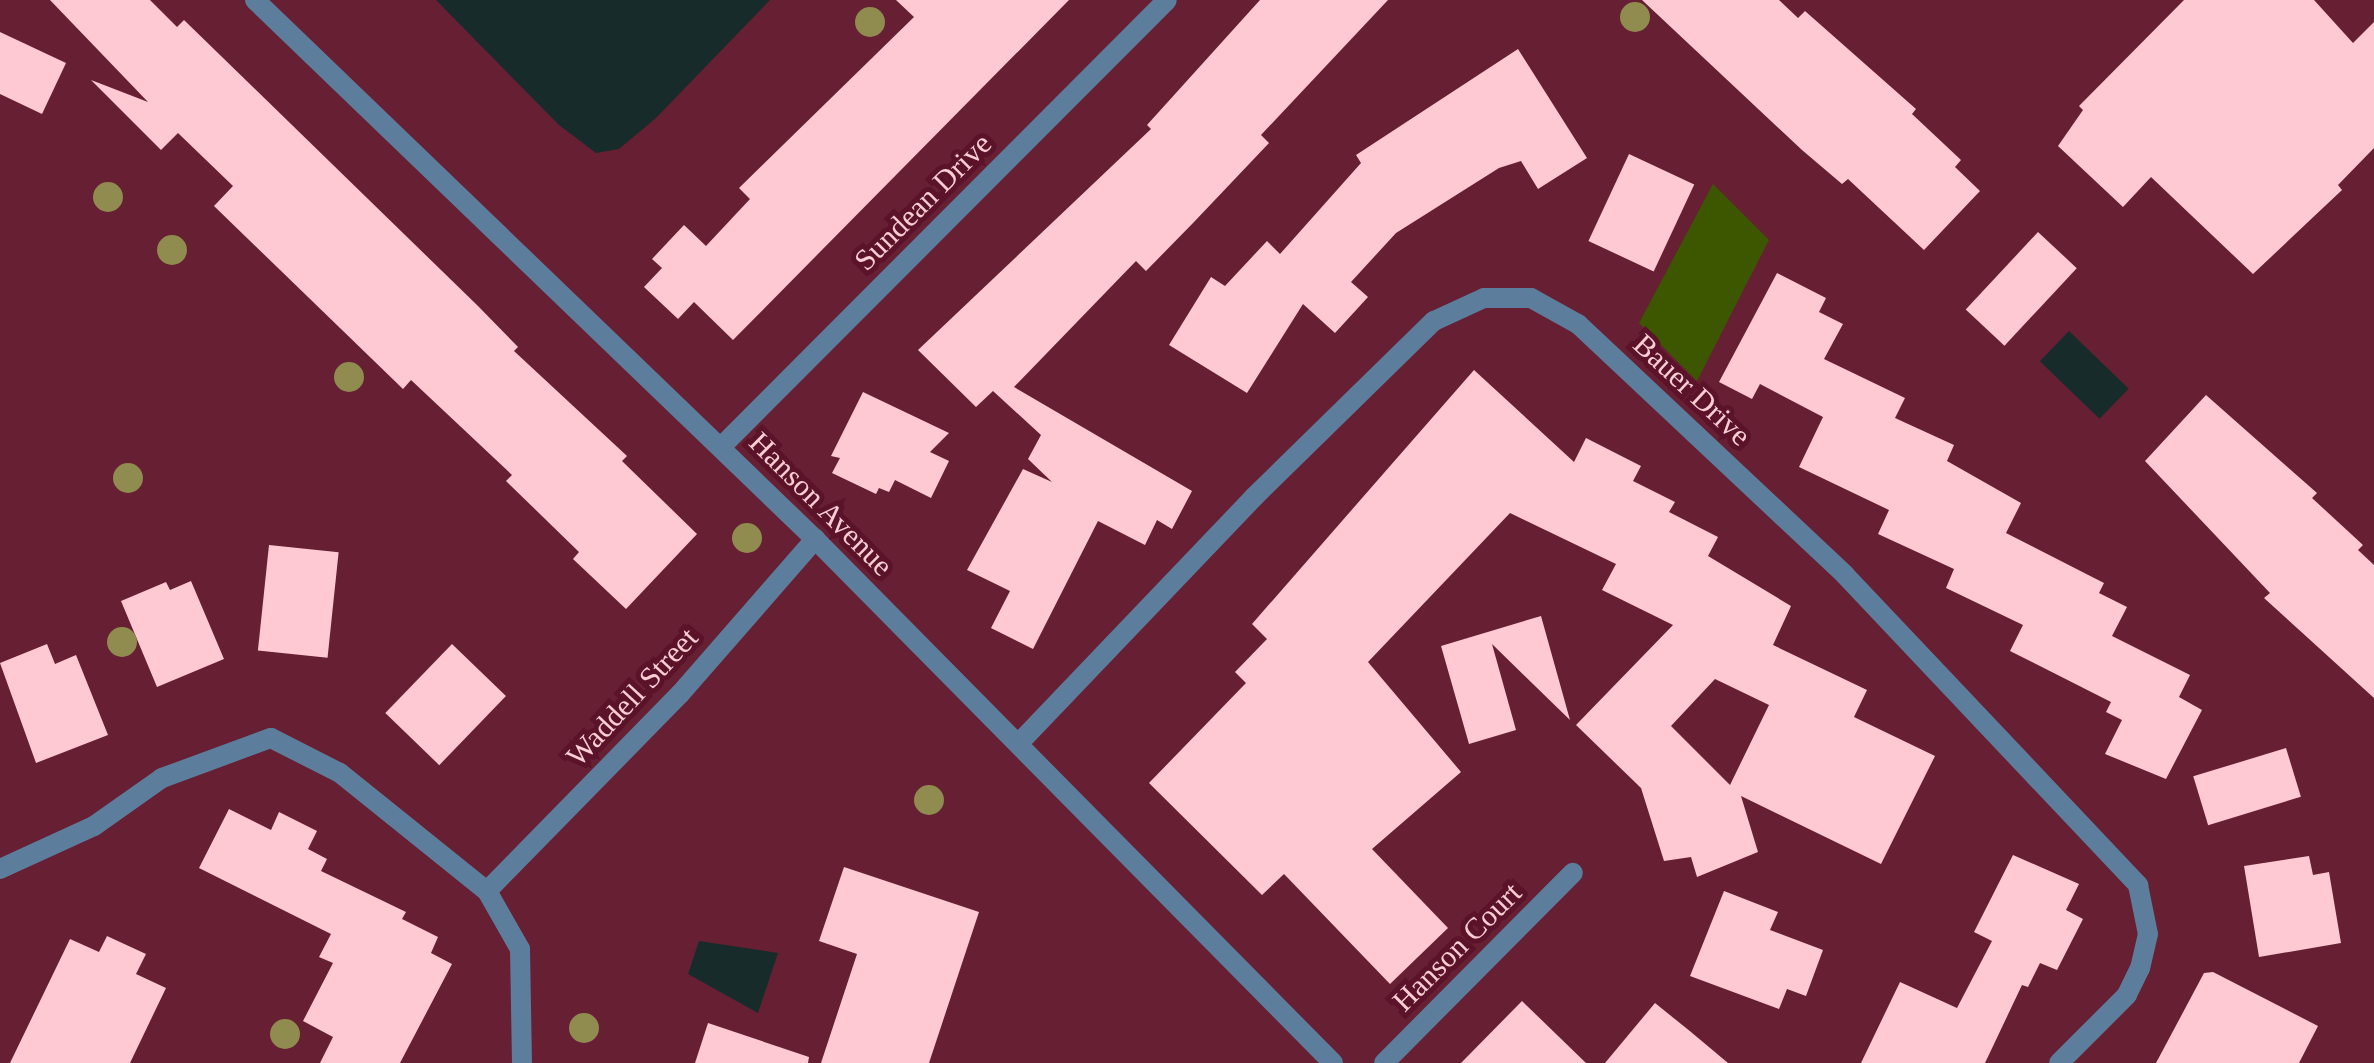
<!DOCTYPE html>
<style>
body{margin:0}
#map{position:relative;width:2374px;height:1063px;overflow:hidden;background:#661f33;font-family:Georgia,serif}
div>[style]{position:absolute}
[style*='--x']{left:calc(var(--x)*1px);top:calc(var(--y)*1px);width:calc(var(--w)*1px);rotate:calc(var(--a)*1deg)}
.green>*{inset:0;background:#3d5700}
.water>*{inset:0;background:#172c2a;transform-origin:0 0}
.building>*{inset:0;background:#fec9d2;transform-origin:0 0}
.lane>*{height:20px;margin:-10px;padding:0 10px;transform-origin:10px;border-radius:10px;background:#5c7d9b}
.trees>*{width:30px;height:30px;margin:-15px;border-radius:50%;background:#908b4e}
span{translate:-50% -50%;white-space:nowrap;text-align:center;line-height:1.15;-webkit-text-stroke:10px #5a1329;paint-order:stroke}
.street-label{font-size:30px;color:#faced5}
</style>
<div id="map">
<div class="green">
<i style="clip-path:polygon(1713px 184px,1769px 240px,1697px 381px,1639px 323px)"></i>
</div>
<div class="water">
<i style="clip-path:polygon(436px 0,770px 0,656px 118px,619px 149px,596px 153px,559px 125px)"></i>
<i style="left:2069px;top:331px;width:83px;height:42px;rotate:44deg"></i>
<i style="clip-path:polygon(699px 941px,778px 953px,758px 1013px,688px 974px)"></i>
</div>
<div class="building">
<i style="clip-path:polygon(50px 0,150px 0,177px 27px,184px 20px,478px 306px,518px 347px,514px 351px,627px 456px,622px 461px,697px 534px,626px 609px,573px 559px,579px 552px,506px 481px,512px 475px,411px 380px,403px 389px,214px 206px,233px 186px,178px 133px,161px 150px,91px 80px,148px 102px)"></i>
<i style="clip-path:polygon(896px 0,1069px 0,733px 340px,694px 302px,678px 319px,644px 287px,662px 268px,652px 259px,684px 225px,706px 246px,750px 199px,739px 188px,914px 17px)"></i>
<i style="clip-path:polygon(1260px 0,1388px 0,1261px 135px,1269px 143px,1194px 222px,1146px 271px,1136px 261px,1014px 387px,1192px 491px,1172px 529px,1157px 520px,1145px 545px,1098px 521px,1033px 649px,991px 628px,1010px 591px,967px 570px,1023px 469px,1052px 482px,1028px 459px,1041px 435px,993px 391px,976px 407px,918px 350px,1151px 129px,1147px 125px)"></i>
<i style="clip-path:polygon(1642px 0,1779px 0,1798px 18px,1805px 11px,1916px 109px,1912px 114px,1961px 160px,1955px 167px,1980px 191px,1924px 250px,1848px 179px,1842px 184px,1802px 150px)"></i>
<i style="clip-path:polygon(2184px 0,2314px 0,2353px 43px,2374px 22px,2374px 148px,2338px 185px,2342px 190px,2253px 274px,2151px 177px,2123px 207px,2058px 146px,2083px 110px,2079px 106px)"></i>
<i style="clip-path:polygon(0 32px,66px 63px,42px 114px,0 94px)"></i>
<i style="clip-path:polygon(1518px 49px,1587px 158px,1538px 189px,1521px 161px,1499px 168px,1396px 233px,1351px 282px,1368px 297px,1335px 333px,1303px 304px,1247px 393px,1169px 345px,1211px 277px,1225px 286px,1267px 241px,1280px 254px,1361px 163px,1356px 155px)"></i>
<i style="left:1629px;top:154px;width:72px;height:96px;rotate:25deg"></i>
<i style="left:2038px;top:232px;width:53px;height:106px;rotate:43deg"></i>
<i style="clip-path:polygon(1777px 273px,1826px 298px,1819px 312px,1843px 324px,1824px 359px,1905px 398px,1895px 418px,1954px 445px,1947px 461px,2021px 503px,2006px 533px,2104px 583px,2099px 593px,2127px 607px,2112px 636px,2190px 675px,2179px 697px,2202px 710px,2166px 779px,2105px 754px,2122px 720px,2106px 712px,2111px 702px,2010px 651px,2023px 625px,1946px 588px,1954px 569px,1878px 534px,1889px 510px,1799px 467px,1823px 417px,1760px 384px,1752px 399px,1719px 382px)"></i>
<i style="clip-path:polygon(evenodd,1474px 370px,1574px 462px,1586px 438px,1641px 466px,1633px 481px,1675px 502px,1669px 512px,1718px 537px,1708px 556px,1791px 606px,1773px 645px,1867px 690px,1854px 717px,1935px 756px,1881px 864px,1741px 796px,1758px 852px,1697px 877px,1691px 857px,1664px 861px,1641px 788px,1576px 725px,1673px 625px,1602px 590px,1616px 564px,1510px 513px,1368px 662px,1461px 772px,1372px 849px,1448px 928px,1390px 984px,1284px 874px,1262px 895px,1149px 783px,1246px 683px,1235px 672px,1267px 639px,1252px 624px,1474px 370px,1715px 679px,1769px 705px,1730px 785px,1671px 726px,1715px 679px)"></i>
<i style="clip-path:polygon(863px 392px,949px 433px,930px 452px,949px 461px,931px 498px,895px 480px,889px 492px,879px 488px,876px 494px,832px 473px,840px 458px,831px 456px)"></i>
<i style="clip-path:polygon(2206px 395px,2317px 493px,2312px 498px,2363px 545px,2358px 550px,2374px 565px,2374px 698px,2264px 598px,2270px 593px,2145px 461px)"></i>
<i style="left:269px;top:545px;width:70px;height:106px;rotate:6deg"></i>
<i style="clip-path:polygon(191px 581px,224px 659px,157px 687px,121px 601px,166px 582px,170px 590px)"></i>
<i style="clip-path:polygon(1541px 616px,1570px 720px,1492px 644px,1516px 730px,1469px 744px,1441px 646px)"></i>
<i style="clip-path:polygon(47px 644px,55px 664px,76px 655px,108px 735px,36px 763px,0 663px)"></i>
<i style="left:452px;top:644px;width:75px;height:96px;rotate:44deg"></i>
<i style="left:2286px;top:748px;width:51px;height:97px;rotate:73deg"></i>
<i style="clip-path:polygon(229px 809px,271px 830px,279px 812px,317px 831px,308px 849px,327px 859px,321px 871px,406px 912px,402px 919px,438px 937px,431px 953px,452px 964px,400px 1063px,320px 1063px,333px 1037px,303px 1021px,333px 963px,319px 957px,331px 934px,199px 868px)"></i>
<i style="clip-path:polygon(2013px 855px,2079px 884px,2066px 910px,2083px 919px,2057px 970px,2040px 963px,2028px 987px,2022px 985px,1985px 1063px,1861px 1063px,1900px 982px,1957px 1008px,1992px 941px,1974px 932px)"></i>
<i style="clip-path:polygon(2309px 856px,2313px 875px,2329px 872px,2341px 943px,2259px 957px,2244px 866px)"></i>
<i style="clip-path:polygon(844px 867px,979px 912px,929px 1063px,821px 1063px,857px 954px,819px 941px)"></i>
<i style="clip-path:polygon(1724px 891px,1778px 912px,1770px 930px,1823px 950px,1806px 996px,1787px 989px,1779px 1009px,1690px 976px)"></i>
<i style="clip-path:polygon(107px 936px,146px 954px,136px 974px,166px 988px,130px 1063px,10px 1063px,70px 939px,99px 952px)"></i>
<i style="clip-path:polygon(2213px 972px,2318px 1026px,2299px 1063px,2156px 1063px,2204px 973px)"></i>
<i style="clip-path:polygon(1522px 1001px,1586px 1063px,1461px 1063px)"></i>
<i style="clip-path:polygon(1655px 1003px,1691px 1032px,1728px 1063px,1605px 1063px)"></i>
<i style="clip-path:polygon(708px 1023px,809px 1057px,808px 1063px,695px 1063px)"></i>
</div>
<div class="lane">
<i style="--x:255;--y:0;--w:777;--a:43.91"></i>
<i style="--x:815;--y:539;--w:737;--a:45.33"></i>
<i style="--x:721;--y:447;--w:631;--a:-45.06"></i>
<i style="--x:1019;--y:743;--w:340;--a:-46.3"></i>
<i style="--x:1254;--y:497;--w:252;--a:-44.4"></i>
<i style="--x:1434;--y:321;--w:55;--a:-24.7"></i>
<i style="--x:1484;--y:298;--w:47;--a:0"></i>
<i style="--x:1531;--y:298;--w:54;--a:29"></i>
<i style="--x:1578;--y:324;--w:366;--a:43.2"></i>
<i style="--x:1845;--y:575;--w:427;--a:46.6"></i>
<i style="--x:2138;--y:885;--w:50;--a:78.5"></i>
<i style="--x:2148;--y:934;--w:35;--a:103"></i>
<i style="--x:2140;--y:968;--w:30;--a:116"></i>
<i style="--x:2127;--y:995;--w:96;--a:135"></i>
<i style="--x:0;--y:869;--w:103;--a:-24.6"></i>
<i style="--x:94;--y:826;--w:83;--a:-35.2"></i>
<i style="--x:162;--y:778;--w:116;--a:-20.2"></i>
<i style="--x:271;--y:738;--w:77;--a:26.9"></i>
<i style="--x:340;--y:773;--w:189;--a:38.8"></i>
<i style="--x:487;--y:891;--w:67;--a:60.4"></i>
<i style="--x:520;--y:949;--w:114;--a:89"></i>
<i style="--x:487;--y:891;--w:276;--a:-45.6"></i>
<i style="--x:680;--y:694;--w:206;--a:-48.9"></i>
<i style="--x:1384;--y:1063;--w:268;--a:-45.2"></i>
</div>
<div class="trees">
<i style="left:1635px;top:17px"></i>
<i style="left:870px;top:22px"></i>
<i style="left:108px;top:197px"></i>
<i style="left:172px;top:250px"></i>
<i style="left:349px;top:377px"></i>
<i style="left:128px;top:478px"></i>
<i style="left:747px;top:538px"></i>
<i style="left:122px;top:642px"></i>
<i style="left:929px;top:800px"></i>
<i style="left:584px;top:1028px"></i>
<i style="left:285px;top:1034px"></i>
</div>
<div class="street-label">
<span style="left:923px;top:202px;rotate:-45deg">Sundean Drive</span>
<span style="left:1692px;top:390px;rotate:43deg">Bauer Drive</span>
<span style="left:821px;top:504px;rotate:45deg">Hanson Avenue</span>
<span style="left:632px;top:697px;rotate:-47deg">Waddell Street</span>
<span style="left:1457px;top:947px;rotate:-45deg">Hanson Court</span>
</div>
</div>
